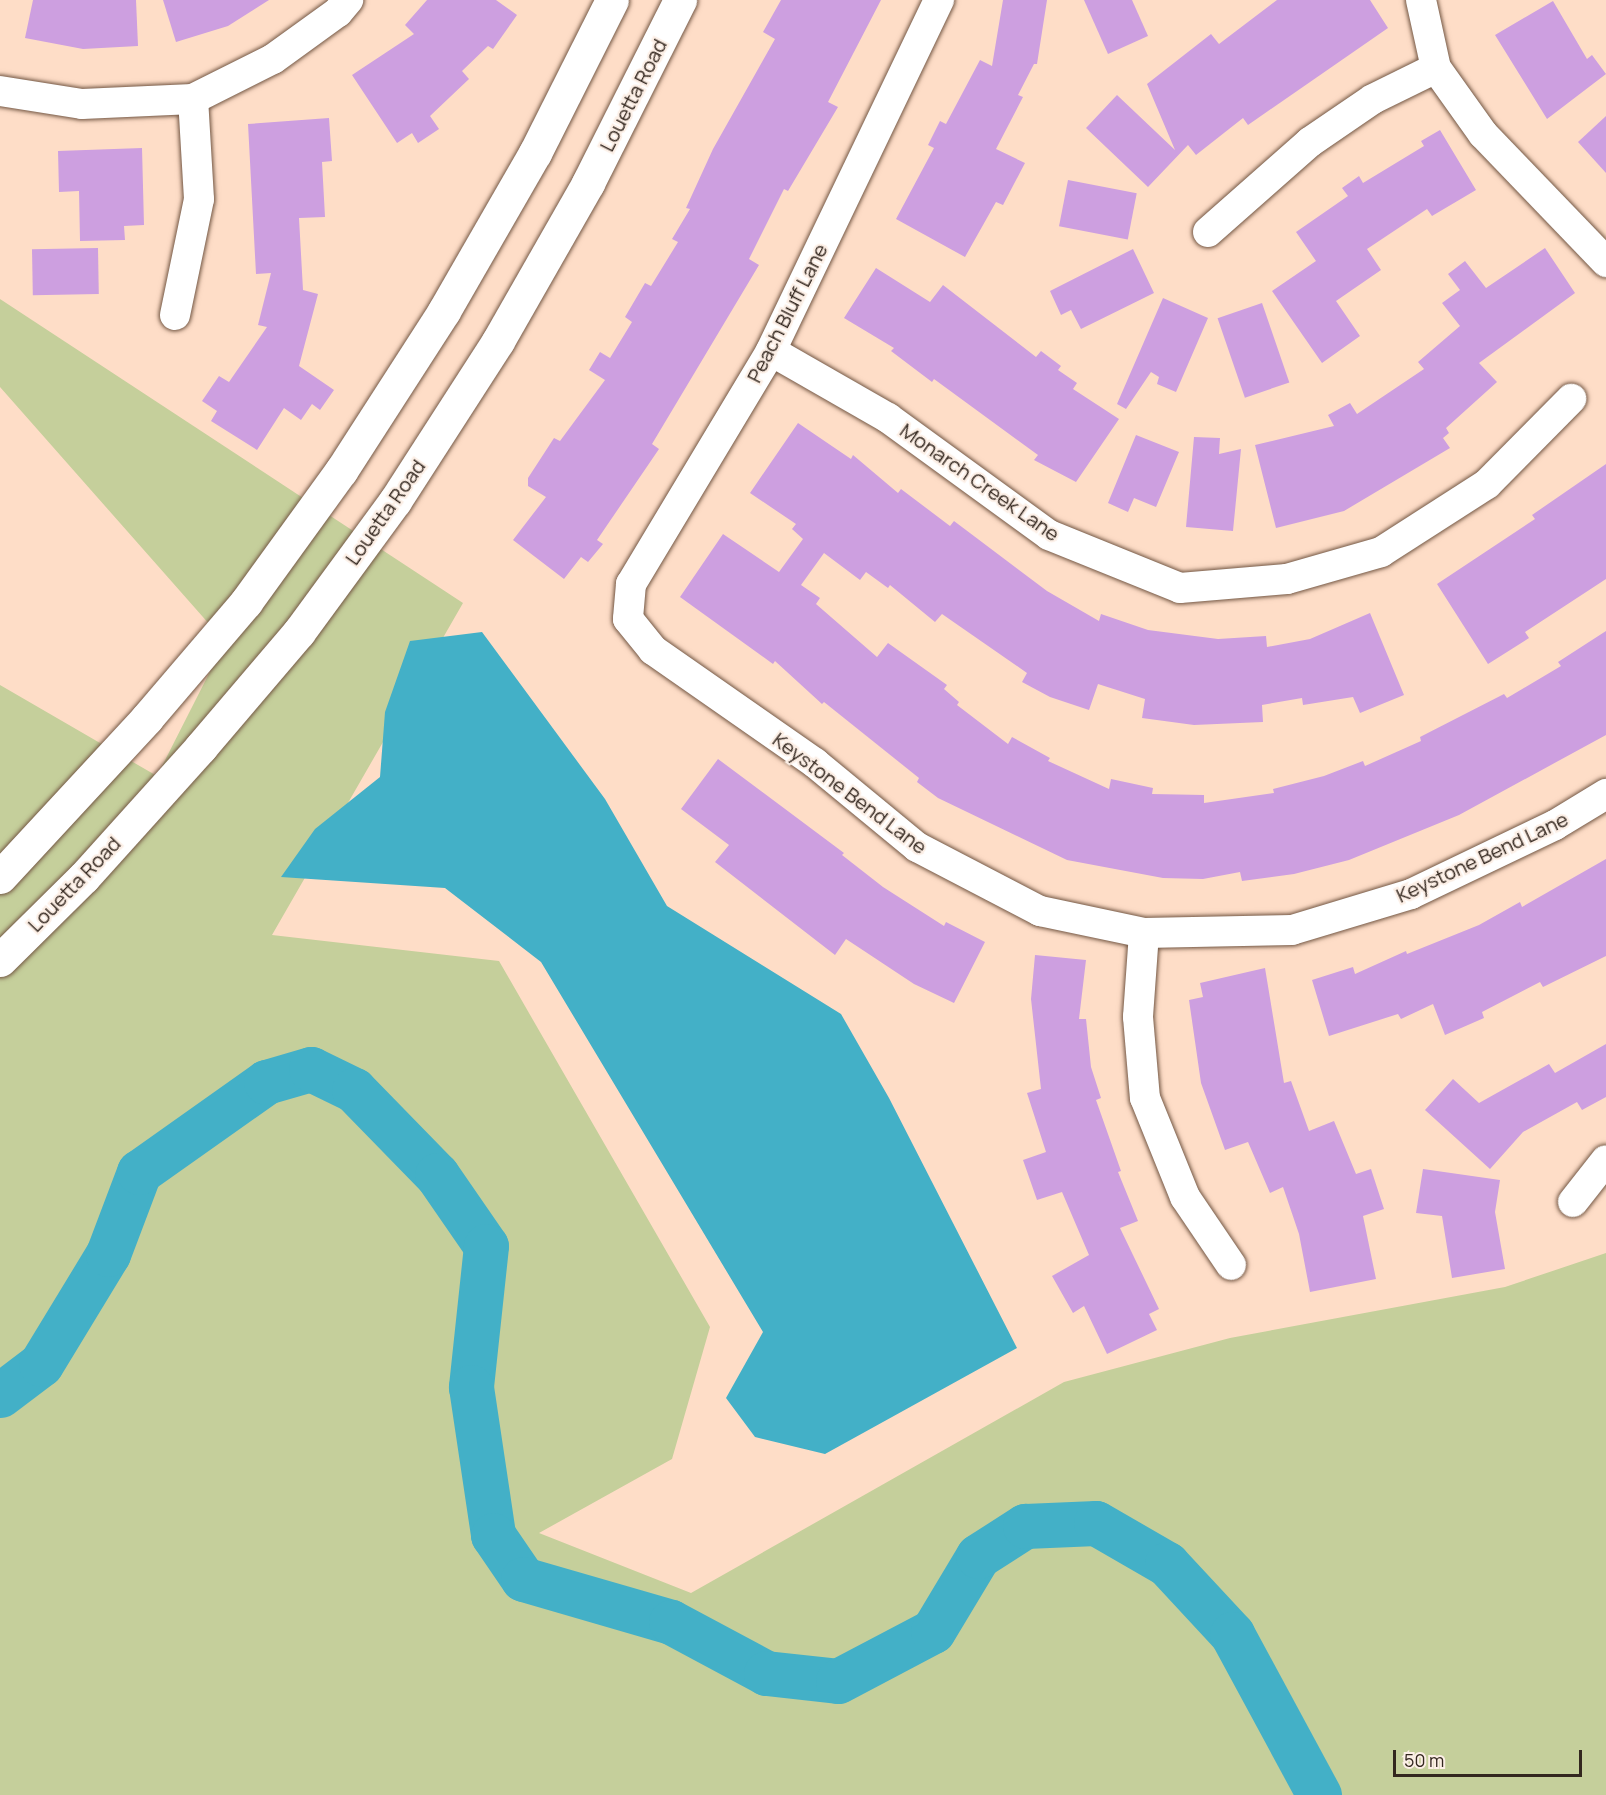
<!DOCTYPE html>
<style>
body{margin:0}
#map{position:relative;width:1606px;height:1795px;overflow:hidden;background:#feddc7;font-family:Manrope,sans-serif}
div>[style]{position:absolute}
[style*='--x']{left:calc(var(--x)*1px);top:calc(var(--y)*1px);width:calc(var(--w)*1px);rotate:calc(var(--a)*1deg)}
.green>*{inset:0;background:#c5cf9b}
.water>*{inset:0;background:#43b0c7}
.river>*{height:45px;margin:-22.5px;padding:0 22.5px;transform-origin:22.5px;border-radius:22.5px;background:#43b0c7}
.building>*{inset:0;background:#cd9fe0;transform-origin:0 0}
.roads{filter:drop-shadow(0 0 2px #735744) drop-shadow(0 0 2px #735744)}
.minor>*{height:30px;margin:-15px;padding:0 15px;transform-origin:15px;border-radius:15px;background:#fff}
.secondary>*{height:33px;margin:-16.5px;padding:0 16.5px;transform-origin:16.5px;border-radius:16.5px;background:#fff}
span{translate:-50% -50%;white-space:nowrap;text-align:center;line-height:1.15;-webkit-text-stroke:4.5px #fcefe6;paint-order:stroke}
.street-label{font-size:20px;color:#33271f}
.scale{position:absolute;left:1393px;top:1750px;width:189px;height:27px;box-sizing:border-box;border:3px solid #33271f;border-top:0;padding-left:8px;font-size:18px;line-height:21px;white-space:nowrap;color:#33271f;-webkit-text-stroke:4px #fcefe6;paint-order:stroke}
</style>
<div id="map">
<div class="green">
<i style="clip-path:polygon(0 299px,463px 603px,272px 935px,499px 961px,710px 1327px,672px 1459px,539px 1533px,691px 1593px,1064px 1382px,1230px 1338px,1505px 1287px,1606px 1253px,1606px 1795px,0 1795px,0 685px,157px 776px,225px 642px,0 387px)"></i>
</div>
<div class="water">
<i style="clip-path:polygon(482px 632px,605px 799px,667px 906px,841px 1014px,889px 1098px,1017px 1348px,825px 1454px,755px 1437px,726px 1398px,763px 1332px,541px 962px,445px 888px,281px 877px,315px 829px,380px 777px,385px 712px,410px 641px)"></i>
</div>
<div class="river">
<i style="--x:0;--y:1395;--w:51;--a:-37.1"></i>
<i style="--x:41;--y:1364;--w:129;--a:-58.7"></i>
<i style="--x:108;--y:1254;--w:88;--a:-69.3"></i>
<i style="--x:139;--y:1172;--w:156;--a:-35.3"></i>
<i style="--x:266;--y:1082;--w:47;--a:-16.1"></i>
<i style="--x:311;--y:1069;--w:48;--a:26"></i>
<i style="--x:354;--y:1090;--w:119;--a:45.7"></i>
<i style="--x:437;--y:1175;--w:86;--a:55.4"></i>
<i style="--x:486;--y:1246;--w:142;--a:96.1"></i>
<i style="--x:471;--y:1387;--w:150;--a:81.5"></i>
<i style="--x:493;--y:1535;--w:53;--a:55.7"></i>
<i style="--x:523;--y:1579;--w:154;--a:16.2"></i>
<i style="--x:671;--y:1622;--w:108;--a:28.2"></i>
<i style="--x:766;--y:1673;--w:72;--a:6.3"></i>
<i style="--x:838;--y:1681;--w:107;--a:-27.8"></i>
<i style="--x:933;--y:1631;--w:87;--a:-59"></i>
<i style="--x:978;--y:1556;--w:56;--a:-32.6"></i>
<i style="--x:1025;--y:1526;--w:71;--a:-2.4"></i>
<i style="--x:1096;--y:1523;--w:82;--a:30"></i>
<i style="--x:1167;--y:1564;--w:96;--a:47.1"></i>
<i style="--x:1232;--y:1634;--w:183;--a:61.6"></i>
</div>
<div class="building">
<i style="clip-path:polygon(33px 0,136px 0,138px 46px,83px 49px,25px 38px)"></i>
<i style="clip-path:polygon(163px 0,269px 0,228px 26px,176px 42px)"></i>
<i style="clip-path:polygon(427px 0,496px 0,517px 15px,493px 49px,488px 46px,462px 71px,469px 79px,430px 116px,439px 129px,418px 143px,412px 133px,397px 143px,352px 75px,414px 34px,405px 25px)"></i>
<i style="clip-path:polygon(781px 0,881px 0,828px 102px,838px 107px,788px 191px,784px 189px,749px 259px,759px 265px,652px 444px,659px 449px,597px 540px,603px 544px,588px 562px,581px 557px,564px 579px,513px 540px,546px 497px,528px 486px,528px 478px,554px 438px,560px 441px,605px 380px,589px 370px,600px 352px,610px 358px,632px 322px,625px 317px,645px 283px,651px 286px,678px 242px,672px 239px,690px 209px,686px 208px,713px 149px,775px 39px,763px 32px)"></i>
<i style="clip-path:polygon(1003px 0,1047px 0,1037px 64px,1034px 64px,1018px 95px,1023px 97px,996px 149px,1025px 163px,1003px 205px,996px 202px,965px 257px,896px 219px,934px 148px,928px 145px,940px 121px,946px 124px,980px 60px,992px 66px)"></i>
<i style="clip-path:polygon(1084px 0,1132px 0,1148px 36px,1108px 54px)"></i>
<i style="clip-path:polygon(1277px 0,1370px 0,1388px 28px,1248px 125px,1243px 118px,1196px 155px,1188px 145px,1148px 187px,1086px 128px,1117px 95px,1175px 150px,1147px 84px,1211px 34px,1219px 44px)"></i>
<i style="clip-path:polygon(1553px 1px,1587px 59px,1592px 55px,1606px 74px,1547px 119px,1495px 35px)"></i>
<i style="clip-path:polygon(1606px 116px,1606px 173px,1578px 142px)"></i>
<i style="clip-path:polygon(329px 118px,332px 161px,322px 162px,325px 217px,299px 218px,303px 290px,318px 294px,299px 366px,334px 390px,320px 410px,312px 404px,301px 420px,284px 408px,257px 450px,211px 421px,217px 411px,202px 401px,219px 376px,229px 382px,267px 327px,258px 325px,271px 273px,256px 274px,248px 124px)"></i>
<i style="clip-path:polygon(1440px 130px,1476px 190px,1432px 216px,1427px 209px,1367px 249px,1381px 270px,1336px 301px,1360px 336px,1322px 363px,1272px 291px,1316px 261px,1296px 232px,1348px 196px,1342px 188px,1359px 176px,1363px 183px,1424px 146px,1421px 141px)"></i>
<i style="clip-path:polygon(142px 148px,144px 225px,124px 226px,125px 240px,80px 241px,79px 191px,59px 192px,58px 151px)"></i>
<i style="left:1068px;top:180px;width:70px;height:47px;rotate:11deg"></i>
<i style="left:98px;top:248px;width:46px;height:66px;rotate:89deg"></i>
<i style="clip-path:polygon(1545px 248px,1575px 293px,1479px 363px,1497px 382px,1446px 428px,1449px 433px,1443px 438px,1450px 448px,1344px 511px,1276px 528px,1255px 445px,1334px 426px,1328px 415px,1350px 403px,1357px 414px,1424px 369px,1418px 362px,1460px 326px,1442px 303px,1460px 290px,1448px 274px,1465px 261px,1486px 288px)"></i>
<i style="clip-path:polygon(1133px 249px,1154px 293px,1081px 329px,1071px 310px,1061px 315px,1050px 291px)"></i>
<i style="clip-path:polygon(876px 268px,930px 302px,943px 285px,1036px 357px,1041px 351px,1061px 366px,1058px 370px,1077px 383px,1073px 389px,1119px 419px,1076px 482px,1034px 460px,1038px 455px,934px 379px,932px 382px,891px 351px,894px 348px,844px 318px)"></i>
<i style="clip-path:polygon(1163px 298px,1208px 318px,1176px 392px,1157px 384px,1159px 377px,1151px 372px,1126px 409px,1117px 404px)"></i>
<i style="left:1262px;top:303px;width:84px;height:47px;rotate:71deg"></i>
<i style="clip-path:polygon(798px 423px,851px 459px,853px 455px,898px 493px,901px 489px,950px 526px,954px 521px,1047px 591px,1099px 621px,1101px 614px,1148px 630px,1218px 639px,1266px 636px,1267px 647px,1310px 639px,1370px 613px,1404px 695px,1360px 713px,1353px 697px,1303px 705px,1302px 698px,1262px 705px,1263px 722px,1194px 725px,1142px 718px,1145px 699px,1098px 684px,1089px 710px,1050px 697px,1022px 682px,1027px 673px,942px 614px,935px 622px,890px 585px,888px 588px,866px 572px,860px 580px,824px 553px,801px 585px,820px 598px,816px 604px,877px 657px,888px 643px,947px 685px,944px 689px,959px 702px,957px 705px,1008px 744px,1012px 737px,1050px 758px,1048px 761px,1109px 789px,1111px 779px,1153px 788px,1152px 794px,1204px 795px,1204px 803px,1274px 793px,1273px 789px,1324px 776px,1363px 761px,1365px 766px,1421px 741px,1420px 737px,1504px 694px,1507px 698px,1561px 666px,1558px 662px,1606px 631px,1606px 735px,1459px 815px,1349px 860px,1294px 874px,1242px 881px,1240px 872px,1203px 879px,1163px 878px,1067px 860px,938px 798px,917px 782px,919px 778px,824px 702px,822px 704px,775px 661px,773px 664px,680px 597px,723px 534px,779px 572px,803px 539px,792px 529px,796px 524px,750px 493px)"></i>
<i style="clip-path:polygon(1136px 435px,1179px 452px,1156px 507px,1134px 498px,1128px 512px,1108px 503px)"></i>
<i style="clip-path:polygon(1194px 437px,1220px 438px,1219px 454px,1241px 449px,1233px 531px,1186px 527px)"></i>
<i style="clip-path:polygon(1606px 464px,1606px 579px,1525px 632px,1529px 638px,1488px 664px,1437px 584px,1535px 519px,1532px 515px)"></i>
<i style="clip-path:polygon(718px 759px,844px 853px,842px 855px,883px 887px,944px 926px,946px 922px,985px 942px,954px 1003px,914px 984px,846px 939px,835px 955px,715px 862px,729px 845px,681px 809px)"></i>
<i style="clip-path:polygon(1606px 859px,1606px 956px,1543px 987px,1540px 982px,1482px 1012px,1484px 1018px,1445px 1035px,1433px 1004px,1401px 1019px,1398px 1014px,1329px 1036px,1312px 980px,1353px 967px,1355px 974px,1406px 951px,1407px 954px,1479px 925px,1520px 902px,1522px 907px)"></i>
<i style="clip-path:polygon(1035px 955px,1086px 960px,1079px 1019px,1086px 1019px,1091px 1067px,1101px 1098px,1096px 1100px,1121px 1171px,1118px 1172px,1138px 1221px,1120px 1228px,1159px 1309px,1149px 1314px,1157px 1330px,1107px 1354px,1084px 1306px,1073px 1313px,1052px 1276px,1089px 1255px,1062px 1192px,1037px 1200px,1023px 1160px,1046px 1152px,1027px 1093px,1041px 1089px,1031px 999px)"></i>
<i style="clip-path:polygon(1265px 968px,1284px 1083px,1291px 1081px,1309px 1131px,1334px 1121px,1356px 1174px,1371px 1169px,1384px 1209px,1363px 1216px,1376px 1279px,1310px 1292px,1299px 1234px,1283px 1187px,1270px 1193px,1248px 1142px,1225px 1150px,1201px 1083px,1189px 1000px,1203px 997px,1200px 983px)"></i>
<i style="clip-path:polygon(1606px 1044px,1606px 1097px,1582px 1110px,1577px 1102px,1523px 1132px,1490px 1169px,1425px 1110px,1453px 1079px,1479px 1103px,1549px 1064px,1555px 1073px)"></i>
<i style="clip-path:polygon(1423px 1169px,1500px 1180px,1495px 1212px,1505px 1269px,1452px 1278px,1442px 1216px,1416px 1213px)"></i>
</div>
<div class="roads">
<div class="minor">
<i style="--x:939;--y:0;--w:389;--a:115.6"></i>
<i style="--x:771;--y:351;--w:272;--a:121"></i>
<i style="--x:631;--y:584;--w:35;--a:95"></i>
<i style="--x:628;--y:619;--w:40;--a:51"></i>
<i style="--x:653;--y:650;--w:198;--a:34.9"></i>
<i style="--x:815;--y:763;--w:132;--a:39.5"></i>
<i style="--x:917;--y:847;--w:139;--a:27.5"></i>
<i style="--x:1040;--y:911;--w:106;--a:11.9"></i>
<i style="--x:1144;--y:933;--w:148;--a:-1.2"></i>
<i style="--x:1292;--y:930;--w:124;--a:-16.8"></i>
<i style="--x:1411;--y:894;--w:160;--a:-25.6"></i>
<i style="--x:1555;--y:825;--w:60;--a:-31.3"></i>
<i style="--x:1421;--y:0;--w:70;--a:77.6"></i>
<i style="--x:1436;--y:68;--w:81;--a:54.5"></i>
<i style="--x:1483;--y:134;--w:178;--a:46.1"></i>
<i style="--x:0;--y:91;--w:83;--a:9"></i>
<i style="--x:82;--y:104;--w:111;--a:-2.6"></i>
<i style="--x:193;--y:99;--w:89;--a:-26.6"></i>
<i style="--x:273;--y:59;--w:80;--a:-35.9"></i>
<i style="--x:338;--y:12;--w:16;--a:-50"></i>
<i style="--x:1208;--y:232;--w:136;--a:-41.4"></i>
<i style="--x:1310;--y:142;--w:76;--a:-34.3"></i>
<i style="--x:1373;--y:99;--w:70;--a:-26.2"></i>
<i style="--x:175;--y:315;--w:118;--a:-78.3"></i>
<i style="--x:199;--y:199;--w:100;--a:-93.4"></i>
<i style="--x:771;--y:351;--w:135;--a:29.8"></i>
<i style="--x:888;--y:418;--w:199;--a:36"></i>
<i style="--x:1049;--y:535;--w:141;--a:22"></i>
<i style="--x:1180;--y:588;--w:107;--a:-4.8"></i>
<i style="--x:1287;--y:579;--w:98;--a:-16"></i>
<i style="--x:1381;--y:552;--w:126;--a:-32.7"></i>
<i style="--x:1487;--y:484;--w:120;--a:-45.3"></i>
<i style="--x:1144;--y:933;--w:84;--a:94.1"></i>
<i style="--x:1138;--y:1017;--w:81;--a:85.1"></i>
<i style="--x:1145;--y:1098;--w:107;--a:68"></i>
<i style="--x:1185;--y:1197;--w:82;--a:55.9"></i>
<i style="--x:1573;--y:1202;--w:53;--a:-51.8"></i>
</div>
<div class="secondary">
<i style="--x:0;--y:877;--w:217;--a:-47.2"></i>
<i style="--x:147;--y:718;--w:153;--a:-49.5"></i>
<i style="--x:246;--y:602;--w:162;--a:-54.1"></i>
<i style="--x:341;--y:471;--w:190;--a:-57.2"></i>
<i style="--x:444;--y:311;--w:182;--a:-60.1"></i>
<i style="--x:535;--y:153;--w:171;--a:-63.3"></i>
<i style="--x:0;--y:960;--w:118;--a:-44.7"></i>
<i style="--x:84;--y:877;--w:175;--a:-48"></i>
<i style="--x:201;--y:747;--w:151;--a:-49.6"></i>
<i style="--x:299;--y:632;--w:162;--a:-53.8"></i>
<i style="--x:395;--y:501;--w:190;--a:-57.2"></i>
<i style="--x:498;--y:341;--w:182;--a:-60.3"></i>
<i style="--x:588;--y:183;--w:205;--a:-63.3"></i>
</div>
</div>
<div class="street-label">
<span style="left:633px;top:95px;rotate:-63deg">Louetta Road</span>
<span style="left:787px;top:313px;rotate:-63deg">Peach Bluff Lane</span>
<span style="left:980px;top:482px;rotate:35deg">Monarch Creek Lane</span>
<span style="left:385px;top:512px;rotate:-55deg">Louetta Road</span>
<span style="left:850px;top:793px;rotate:37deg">Keystone Bend Lane</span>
<span style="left:1482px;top:857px;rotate:-25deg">Keystone Bend Lane</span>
<span style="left:74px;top:884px;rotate:-46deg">Louetta Road</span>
</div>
<div class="scale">50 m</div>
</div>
